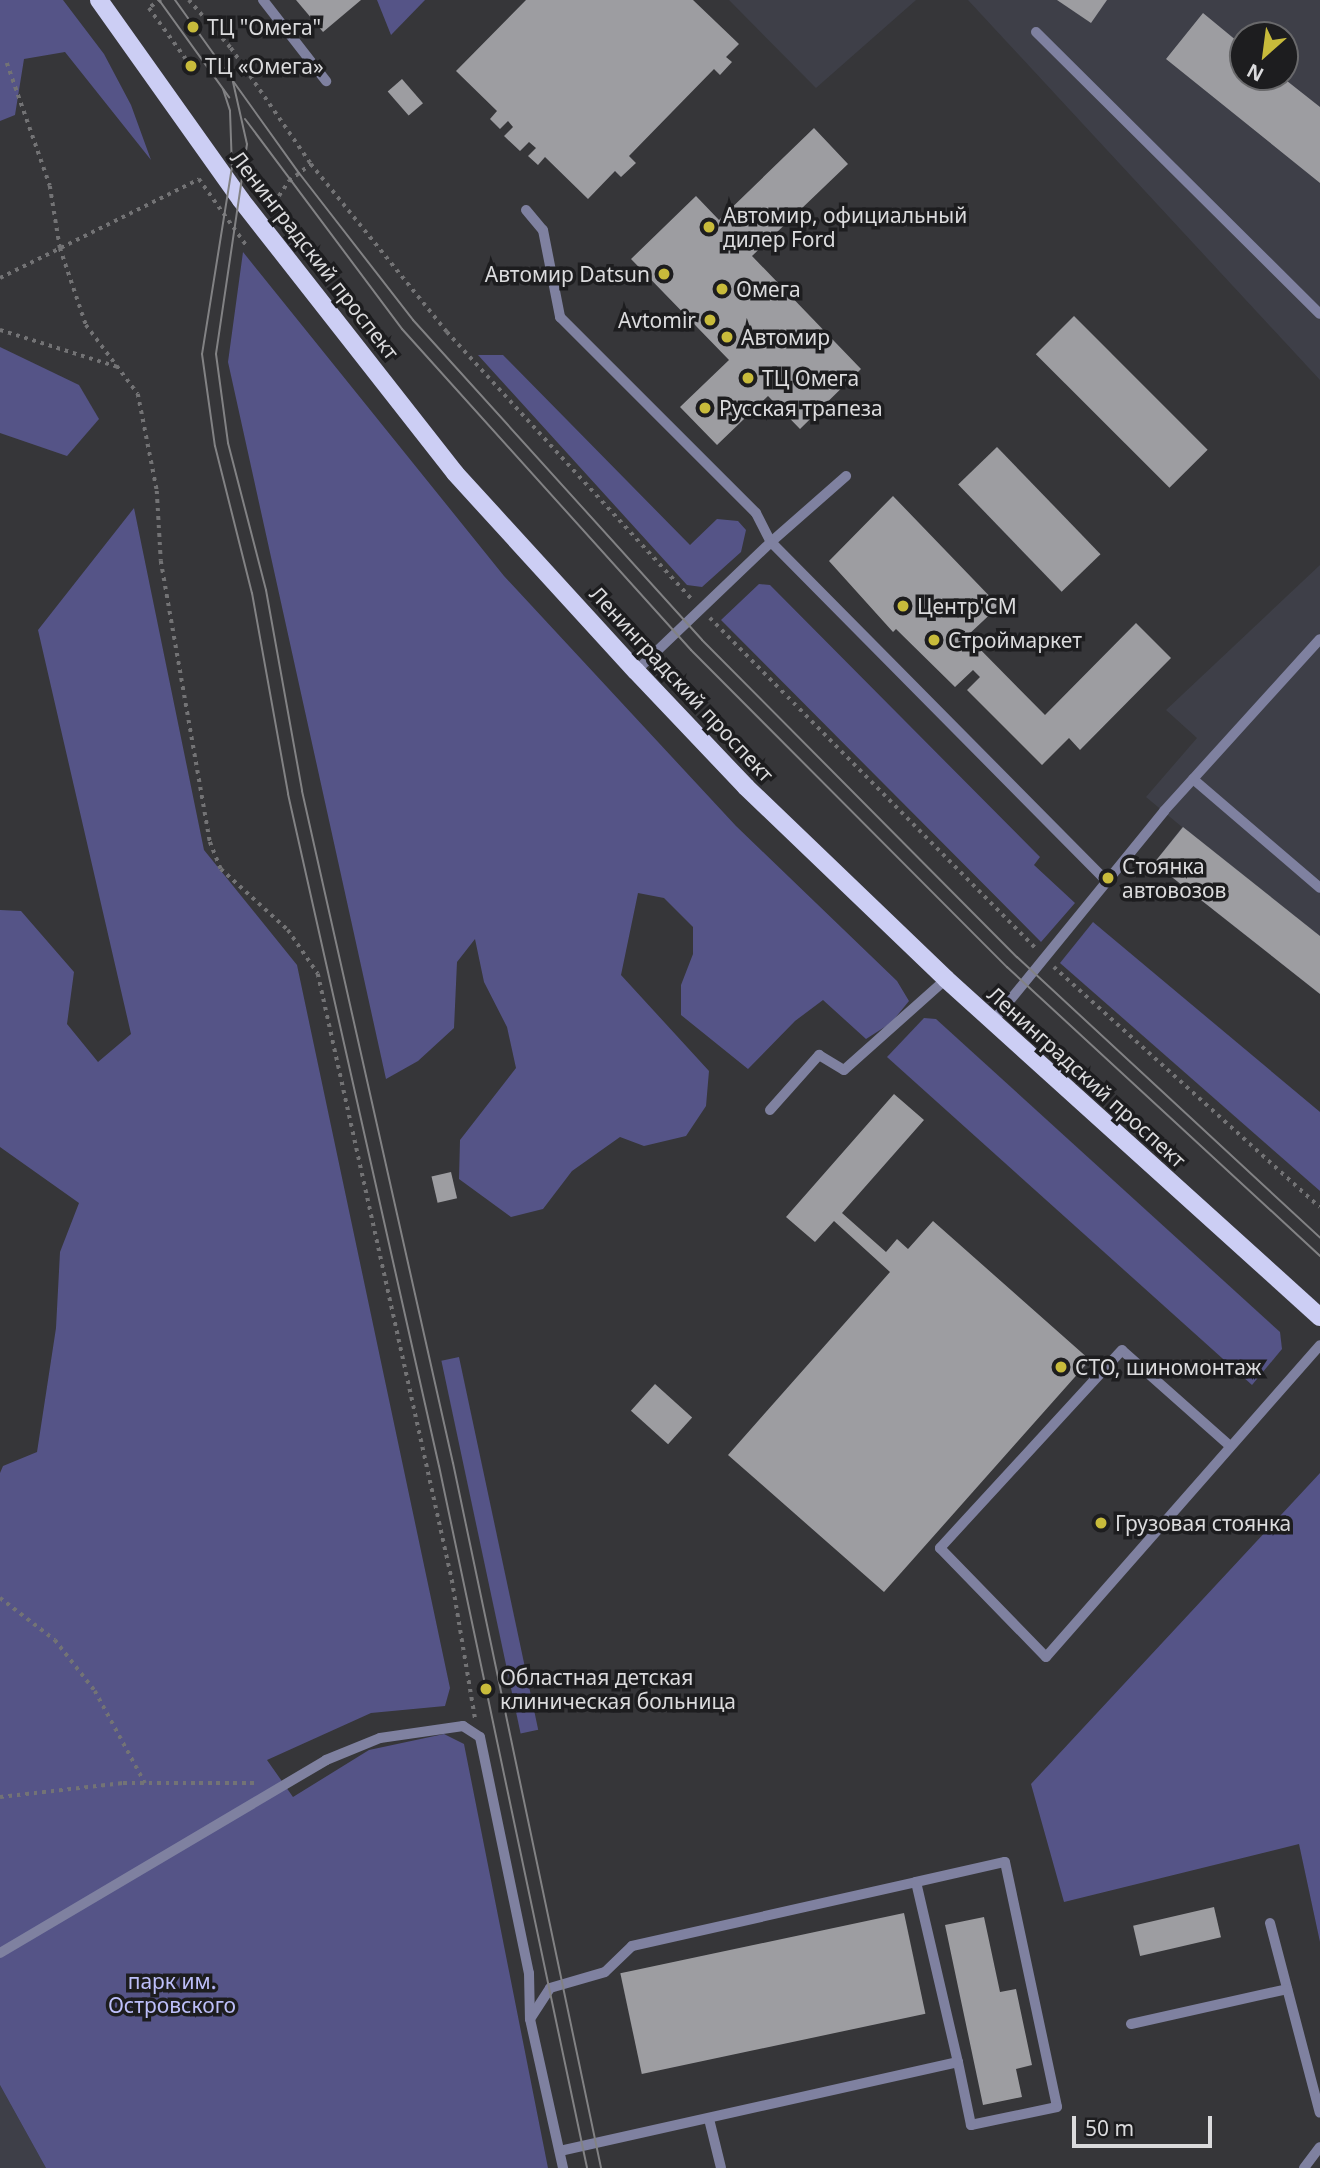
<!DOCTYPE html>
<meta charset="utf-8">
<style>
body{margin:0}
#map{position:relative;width:1320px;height:2168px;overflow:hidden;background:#363639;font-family:"Noto Sans",sans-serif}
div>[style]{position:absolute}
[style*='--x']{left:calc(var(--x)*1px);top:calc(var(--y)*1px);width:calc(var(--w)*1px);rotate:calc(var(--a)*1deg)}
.built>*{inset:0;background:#3e3f48}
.green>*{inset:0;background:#555487;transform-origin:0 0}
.building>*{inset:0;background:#9d9da1;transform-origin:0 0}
.path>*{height:3.5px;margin-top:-1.75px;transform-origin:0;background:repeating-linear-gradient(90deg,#737375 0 3.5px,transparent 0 8.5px)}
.lane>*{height:10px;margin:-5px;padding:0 5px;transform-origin:5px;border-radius:5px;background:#7f81a0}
.primary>*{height:18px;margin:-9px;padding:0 9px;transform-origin:9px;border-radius:9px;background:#cccef4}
.tram>*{height:2px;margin:-1px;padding:0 1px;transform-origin:1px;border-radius:1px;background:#828284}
.dots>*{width:19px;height:19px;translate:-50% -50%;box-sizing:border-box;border:4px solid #1d1d1f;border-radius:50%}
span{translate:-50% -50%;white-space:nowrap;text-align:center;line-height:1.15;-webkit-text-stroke:7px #1d1d1f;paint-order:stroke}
.poi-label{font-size:21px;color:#dbdbdd}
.left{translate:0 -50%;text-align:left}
.right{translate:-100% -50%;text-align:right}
.street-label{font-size:21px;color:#dbdbdd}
.park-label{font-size:21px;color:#bdbff9}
.north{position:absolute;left:1229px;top:21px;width:70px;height:70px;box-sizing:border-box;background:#1d1d1f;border:2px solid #69696b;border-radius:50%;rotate:208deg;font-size:19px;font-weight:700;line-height:28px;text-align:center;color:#dbdbdd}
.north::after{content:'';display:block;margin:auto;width:24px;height:32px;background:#c8bb3b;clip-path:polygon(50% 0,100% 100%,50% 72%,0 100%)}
.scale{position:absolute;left:1072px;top:2116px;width:140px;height:32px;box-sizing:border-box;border:4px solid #dbdbdd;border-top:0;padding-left:9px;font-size:21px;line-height:24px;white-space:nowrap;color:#dbdbdd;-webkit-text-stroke:5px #1d1d1f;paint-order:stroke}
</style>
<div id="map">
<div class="built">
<i style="clip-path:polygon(729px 0,916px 0,816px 88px)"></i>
<i style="clip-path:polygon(evenodd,968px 0,1320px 0,1320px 380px,968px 0,1243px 35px,1285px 35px,1285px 77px,1243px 77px,1243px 35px)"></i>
<i style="clip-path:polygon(1320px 565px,1320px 994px,1154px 863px,1182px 827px,1146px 797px,1197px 738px,1166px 710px)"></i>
<i style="clip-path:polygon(0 2085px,46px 2168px,0 2168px)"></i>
</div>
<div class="green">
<i style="clip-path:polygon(0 0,63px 0,104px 54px,131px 105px,151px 160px,65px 52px,24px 59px,15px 115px,0 121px)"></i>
<i style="clip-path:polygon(377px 0,425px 0,391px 35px)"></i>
<i style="clip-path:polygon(243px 252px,504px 576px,736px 826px,897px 981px,909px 1001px,891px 1023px,866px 1039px,823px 1000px,795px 1021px,748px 1069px,681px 1015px,681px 985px,693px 954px,693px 927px,664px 898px,638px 893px,621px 975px,709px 1071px,706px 1106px,686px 1136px,644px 1146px,620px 1137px,572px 1171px,543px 1209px,511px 1217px,459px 1179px,460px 1140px,516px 1068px,507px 1027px,484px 982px,475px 939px,457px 962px,454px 1028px,418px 1061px,386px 1079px,228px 362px)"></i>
<i style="clip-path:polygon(0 347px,79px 385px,99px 419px,67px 456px,0 433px)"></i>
<i style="clip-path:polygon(478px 355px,503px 355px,690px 545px,717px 519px,738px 521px,746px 530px,741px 552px,702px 587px,687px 585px)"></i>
<i style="clip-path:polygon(134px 508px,204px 850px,297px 965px,450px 1688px,445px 1706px,371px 1713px,267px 1760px,293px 1797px,369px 1750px,444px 1734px,464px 1744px,548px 2168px,46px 2168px,0 2085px,0 1473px,3px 1466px,37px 1452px,56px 1328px,60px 1252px,79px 1203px,0 1147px,0 910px,21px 911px,74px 972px,67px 1024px,98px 1062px,131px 1034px,38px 630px)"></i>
<i style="clip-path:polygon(759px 584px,770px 585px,1040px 857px,1034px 865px,1075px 903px,1041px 942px,721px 620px)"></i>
<i style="clip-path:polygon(1093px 922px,1320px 1112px,1320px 1191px,1060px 963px)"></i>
<i style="clip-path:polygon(924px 1018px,936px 1019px,1280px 1332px,1282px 1349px,1252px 1385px,887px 1057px)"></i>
<i style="left:459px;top:1357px;width:381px;height:18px;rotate:78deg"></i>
<i style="clip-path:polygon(1320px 1473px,1320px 1942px,1299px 1844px,1064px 1902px,1031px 1784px)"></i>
</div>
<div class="building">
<i style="clip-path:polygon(296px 0,361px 0,323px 32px)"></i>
<i style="clip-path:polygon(526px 0,693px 0,739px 44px,726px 57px,732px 62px,720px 75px,714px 69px,629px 156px,636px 163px,621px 177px,615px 171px,588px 199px,545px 157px,538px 165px,528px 156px,536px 148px,529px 142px,520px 151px,504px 136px,513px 127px,508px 121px,500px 129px,490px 119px,497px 111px,456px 71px)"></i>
<i style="clip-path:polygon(1057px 0,1107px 0,1091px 23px)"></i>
<i style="clip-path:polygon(1203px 13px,1243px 46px,1243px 77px,1282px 77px,1320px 107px,1320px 183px,1166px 59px)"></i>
<i style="left:402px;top:79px;width:32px;height:19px;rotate:49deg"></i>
<i style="clip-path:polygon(814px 128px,848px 164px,752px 256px,861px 369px,800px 429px,768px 396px,717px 445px,680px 407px,729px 360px,631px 259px,696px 196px,719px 220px)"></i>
<i style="left:1074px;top:316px;width:189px;height:54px;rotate:45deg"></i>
<i style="left:997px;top:447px;width:149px;height:54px;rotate:46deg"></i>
<i style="clip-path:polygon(893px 496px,999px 606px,967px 636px,1045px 715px,1136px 623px,1171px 658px,1080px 750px,1069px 738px,1042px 765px,967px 690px,980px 677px,973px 670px,955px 687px,896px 629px,893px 632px,829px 561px)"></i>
<i style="clip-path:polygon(1183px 827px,1320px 936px,1320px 994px,1154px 863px)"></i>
<i style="clip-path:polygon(894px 1094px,924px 1120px,842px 1213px,886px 1252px,897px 1239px,908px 1249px,933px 1221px,1090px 1360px,884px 1592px,728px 1455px,890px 1272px,834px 1221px,815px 1242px,786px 1217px)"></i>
<i style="left:451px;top:1172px;width:27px;height:20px;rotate:77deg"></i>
<i style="left:655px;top:1384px;width:50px;height:36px;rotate:42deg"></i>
<i style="left:1214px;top:1907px;width:31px;height:83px;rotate:77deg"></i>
<i style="left:904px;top:1913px;width:103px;height:290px;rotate:78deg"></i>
<i style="clip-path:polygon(984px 1917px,1000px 1992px,1016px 1989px,1032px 2065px,1016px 2069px,1022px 2097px,983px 2105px,945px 1925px)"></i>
</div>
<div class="path">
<i style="--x:161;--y:0;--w:14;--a:146"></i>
<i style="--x:149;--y:8;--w:72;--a:54.1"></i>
<i style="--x:189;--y:0;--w:64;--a:48.8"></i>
<i style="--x:231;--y:48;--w:141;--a:55.4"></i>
<i style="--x:311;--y:164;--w:216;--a:51"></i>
<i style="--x:447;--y:332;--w:364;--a:47.5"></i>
<i style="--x:7;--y:63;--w:130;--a:70.7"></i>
<i style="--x:50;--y:186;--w:63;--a:80.8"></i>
<i style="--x:60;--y:248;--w:81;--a:71.3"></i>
<i style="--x:86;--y:325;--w:86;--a:53"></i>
<i style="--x:138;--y:394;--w:99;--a:78.9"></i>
<i style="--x:157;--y:491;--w:70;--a:86.7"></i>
<i style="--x:161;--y:561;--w:285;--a:80.1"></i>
<i style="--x:210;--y:842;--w:29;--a:68"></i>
<i style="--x:221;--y:869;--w:91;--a:42.3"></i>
<i style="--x:288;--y:930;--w:53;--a:55.7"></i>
<i style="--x:318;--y:974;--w:621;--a:77.53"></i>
<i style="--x:452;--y:1580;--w:140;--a:80.5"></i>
<i style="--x:274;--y:203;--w:27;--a:-56"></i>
<i style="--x:289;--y:181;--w:28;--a:-38"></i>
<i style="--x:0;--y:278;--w:222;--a:-26.4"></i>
<i style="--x:199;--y:179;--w:81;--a:54.5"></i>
<i style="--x:0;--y:330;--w:124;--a:17.4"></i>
<i style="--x:710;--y:618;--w:465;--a:45.4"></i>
<i style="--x:1054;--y:967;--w:358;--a:42.1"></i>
<i style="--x:0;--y:1598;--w:69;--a:37.4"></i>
<i style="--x:55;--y:1640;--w:65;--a:51.9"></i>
<i style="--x:95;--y:1691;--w:105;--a:61.5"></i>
<i style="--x:0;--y:1797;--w:124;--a:-6.5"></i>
<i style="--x:123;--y:1783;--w:136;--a:0"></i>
</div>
<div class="lane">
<i style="--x:263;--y:0;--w:103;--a:52.1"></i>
<i style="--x:1036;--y:32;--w:400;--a:44.8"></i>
<i style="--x:526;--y:210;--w:26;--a:50"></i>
<i style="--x:543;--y:230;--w:89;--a:78.9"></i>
<i style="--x:560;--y:317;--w:277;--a:45"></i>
<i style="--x:756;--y:513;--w:33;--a:63"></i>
<i style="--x:771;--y:542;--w:100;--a:-41.3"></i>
<i style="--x:636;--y:671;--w:187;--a:-43.7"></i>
<i style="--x:771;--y:542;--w:478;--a:45.3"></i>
<i style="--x:1193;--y:779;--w:167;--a:40.6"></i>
<i style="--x:993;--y:1021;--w:271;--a:-50.8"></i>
<i style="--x:1164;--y:811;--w:232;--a:-47.8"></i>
<i style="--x:770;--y:1110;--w:74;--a:-48.3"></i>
<i style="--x:819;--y:1055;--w:29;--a:31"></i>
<i style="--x:844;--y:1070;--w:137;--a:-41.7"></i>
<i style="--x:1230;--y:1446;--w:144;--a:-138.4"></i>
<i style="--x:1122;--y:1350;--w:269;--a:132.6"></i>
<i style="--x:940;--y:1548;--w:152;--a:45.8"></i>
<i style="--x:1046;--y:1657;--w:415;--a:-48.7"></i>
<i style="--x:916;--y:1882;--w:91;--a:-12.7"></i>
<i style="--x:1005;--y:1862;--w:250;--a:78"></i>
<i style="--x:1057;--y:2107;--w:88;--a:168.2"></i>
<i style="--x:971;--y:2125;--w:64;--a:-101.7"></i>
<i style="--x:1270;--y:1923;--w:196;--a:75.3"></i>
<i style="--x:0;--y:1953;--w:379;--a:-30.6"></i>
<i style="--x:326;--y:1760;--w:58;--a:-22.2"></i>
<i style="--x:380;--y:1738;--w:84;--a:-8.2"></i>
<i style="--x:463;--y:1726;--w:20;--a:33"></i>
<i style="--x:480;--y:1737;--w:241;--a:78.3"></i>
<i style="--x:529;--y:1973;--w:46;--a:88.8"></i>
<i style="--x:530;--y:2019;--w:153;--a:77.5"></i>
<i style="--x:530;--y:2019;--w:37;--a:-57"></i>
<i style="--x:550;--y:1988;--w:57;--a:-16.2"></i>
<i style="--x:605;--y:1972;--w:37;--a:-44"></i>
<i style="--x:632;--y:1946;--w:291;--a:-12.7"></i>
<i style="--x:916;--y:1882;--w:185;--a:76.9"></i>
<i style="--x:958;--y:2062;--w:408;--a:167.4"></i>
<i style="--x:1131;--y:2024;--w:160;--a:-12.6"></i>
<i style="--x:709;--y:2119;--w:50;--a:76.2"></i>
<i style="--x:1304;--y:2168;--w:26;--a:-53"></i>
</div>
<div class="primary">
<i style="--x:99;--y:0;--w:245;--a:54.6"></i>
<i style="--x:241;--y:200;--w:347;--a:51.9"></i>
<i style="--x:455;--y:473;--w:268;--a:47.6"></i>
<i style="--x:636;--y:671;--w:160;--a:46.5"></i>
<i style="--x:746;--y:787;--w:277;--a:43.8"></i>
<i style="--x:946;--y:979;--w:504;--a:42.11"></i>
</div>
<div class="tram">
<i style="--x:159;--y:0;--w:120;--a:54.2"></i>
<i style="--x:175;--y:0;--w:213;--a:54.4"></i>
<i style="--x:299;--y:173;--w:186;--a:52.2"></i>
<i style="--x:413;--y:320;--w:431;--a:47.9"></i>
<i style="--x:702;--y:640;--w:447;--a:45.2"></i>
<i style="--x:1017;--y:957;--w:413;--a:42.8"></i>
<i style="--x:233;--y:82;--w:64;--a:77.3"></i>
<i style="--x:247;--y:144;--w:212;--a:98.4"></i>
<i style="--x:216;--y:354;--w:90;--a:82.3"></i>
<i style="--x:228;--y:443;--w:152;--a:75.5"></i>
<i style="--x:266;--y:590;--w:204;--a:79.8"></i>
<i style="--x:302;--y:791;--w:689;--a:77.34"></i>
<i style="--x:453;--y:1463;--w:720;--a:78.14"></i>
<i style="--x:223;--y:89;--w:23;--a:72"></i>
<i style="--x:230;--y:111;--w:56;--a:88"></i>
<i style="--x:232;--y:167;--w:189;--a:99.1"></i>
<i style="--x:202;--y:354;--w:93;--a:82"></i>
<i style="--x:215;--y:446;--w:152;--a:75.9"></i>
<i style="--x:252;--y:593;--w:204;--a:79.8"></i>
<i style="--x:288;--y:794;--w:689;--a:77.34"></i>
<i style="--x:439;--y:1466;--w:717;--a:78.09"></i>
<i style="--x:245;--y:119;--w:262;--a:53.2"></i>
<i style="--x:402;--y:329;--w:432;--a:48"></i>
<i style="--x:691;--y:650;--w:448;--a:45.1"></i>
<i style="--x:1007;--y:967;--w:426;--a:42.7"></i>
</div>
<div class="dots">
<i style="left:193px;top:27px;background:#c8bb3b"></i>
<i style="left:191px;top:66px;background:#c8bb3b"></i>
<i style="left:709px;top:227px;background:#c8bb3b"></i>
<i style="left:664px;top:274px;background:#c8bb3b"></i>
<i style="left:722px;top:289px;background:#c8bb3b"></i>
<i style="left:710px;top:320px;background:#c8bb3b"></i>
<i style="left:727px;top:337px;background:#c8bb3b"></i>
<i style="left:748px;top:378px;background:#c8bb3b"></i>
<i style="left:705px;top:408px;background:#c8bb3b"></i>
<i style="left:903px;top:606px;background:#c8bb3b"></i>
<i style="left:934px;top:640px;background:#c8bb3b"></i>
<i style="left:1108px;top:878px;background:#c8bb3b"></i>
<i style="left:1061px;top:1367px;background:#c8bb3b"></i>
<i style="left:1101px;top:1523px;background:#c8bb3b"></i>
<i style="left:486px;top:1689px;background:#c8bb3b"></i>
</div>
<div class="poi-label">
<span class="left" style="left:207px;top:27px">ТЦ "Омега"</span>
<span class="left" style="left:205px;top:66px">ТЦ «Омега»</span>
<span class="left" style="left:723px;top:227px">Автомир, официальный<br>дилер Ford</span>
<span class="right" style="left:650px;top:274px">Автомир Datsun</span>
<span class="left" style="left:736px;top:289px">Омега</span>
<span class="right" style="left:696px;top:320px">Avtomir</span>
<span class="left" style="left:741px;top:337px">Автомир</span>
<span class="left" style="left:762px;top:378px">ТЦ Омега</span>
<span class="left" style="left:719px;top:408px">Русская трапеза</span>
<span class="left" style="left:917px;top:606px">Центр'СМ</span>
<span class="left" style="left:948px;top:640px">Строймаркет</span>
<span class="left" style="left:1122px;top:878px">Стоянка<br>автовозов</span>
<span class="left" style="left:1075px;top:1367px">СТО, шиномонтаж</span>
<span class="left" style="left:1115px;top:1523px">Грузовая стоянка</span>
<span class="left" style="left:500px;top:1689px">Областная детская<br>клиническая больница</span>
</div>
<div class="street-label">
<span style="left:315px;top:255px;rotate:52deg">Ленинградский проспект</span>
<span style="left:682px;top:684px;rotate:47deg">Ленинградский проспект</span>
<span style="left:1087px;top:1077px;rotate:42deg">Ленинградский проспект</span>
</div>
<div class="park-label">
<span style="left:172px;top:1993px">парк им.<br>Островского</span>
</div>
<div class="north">N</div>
<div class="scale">50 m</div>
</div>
